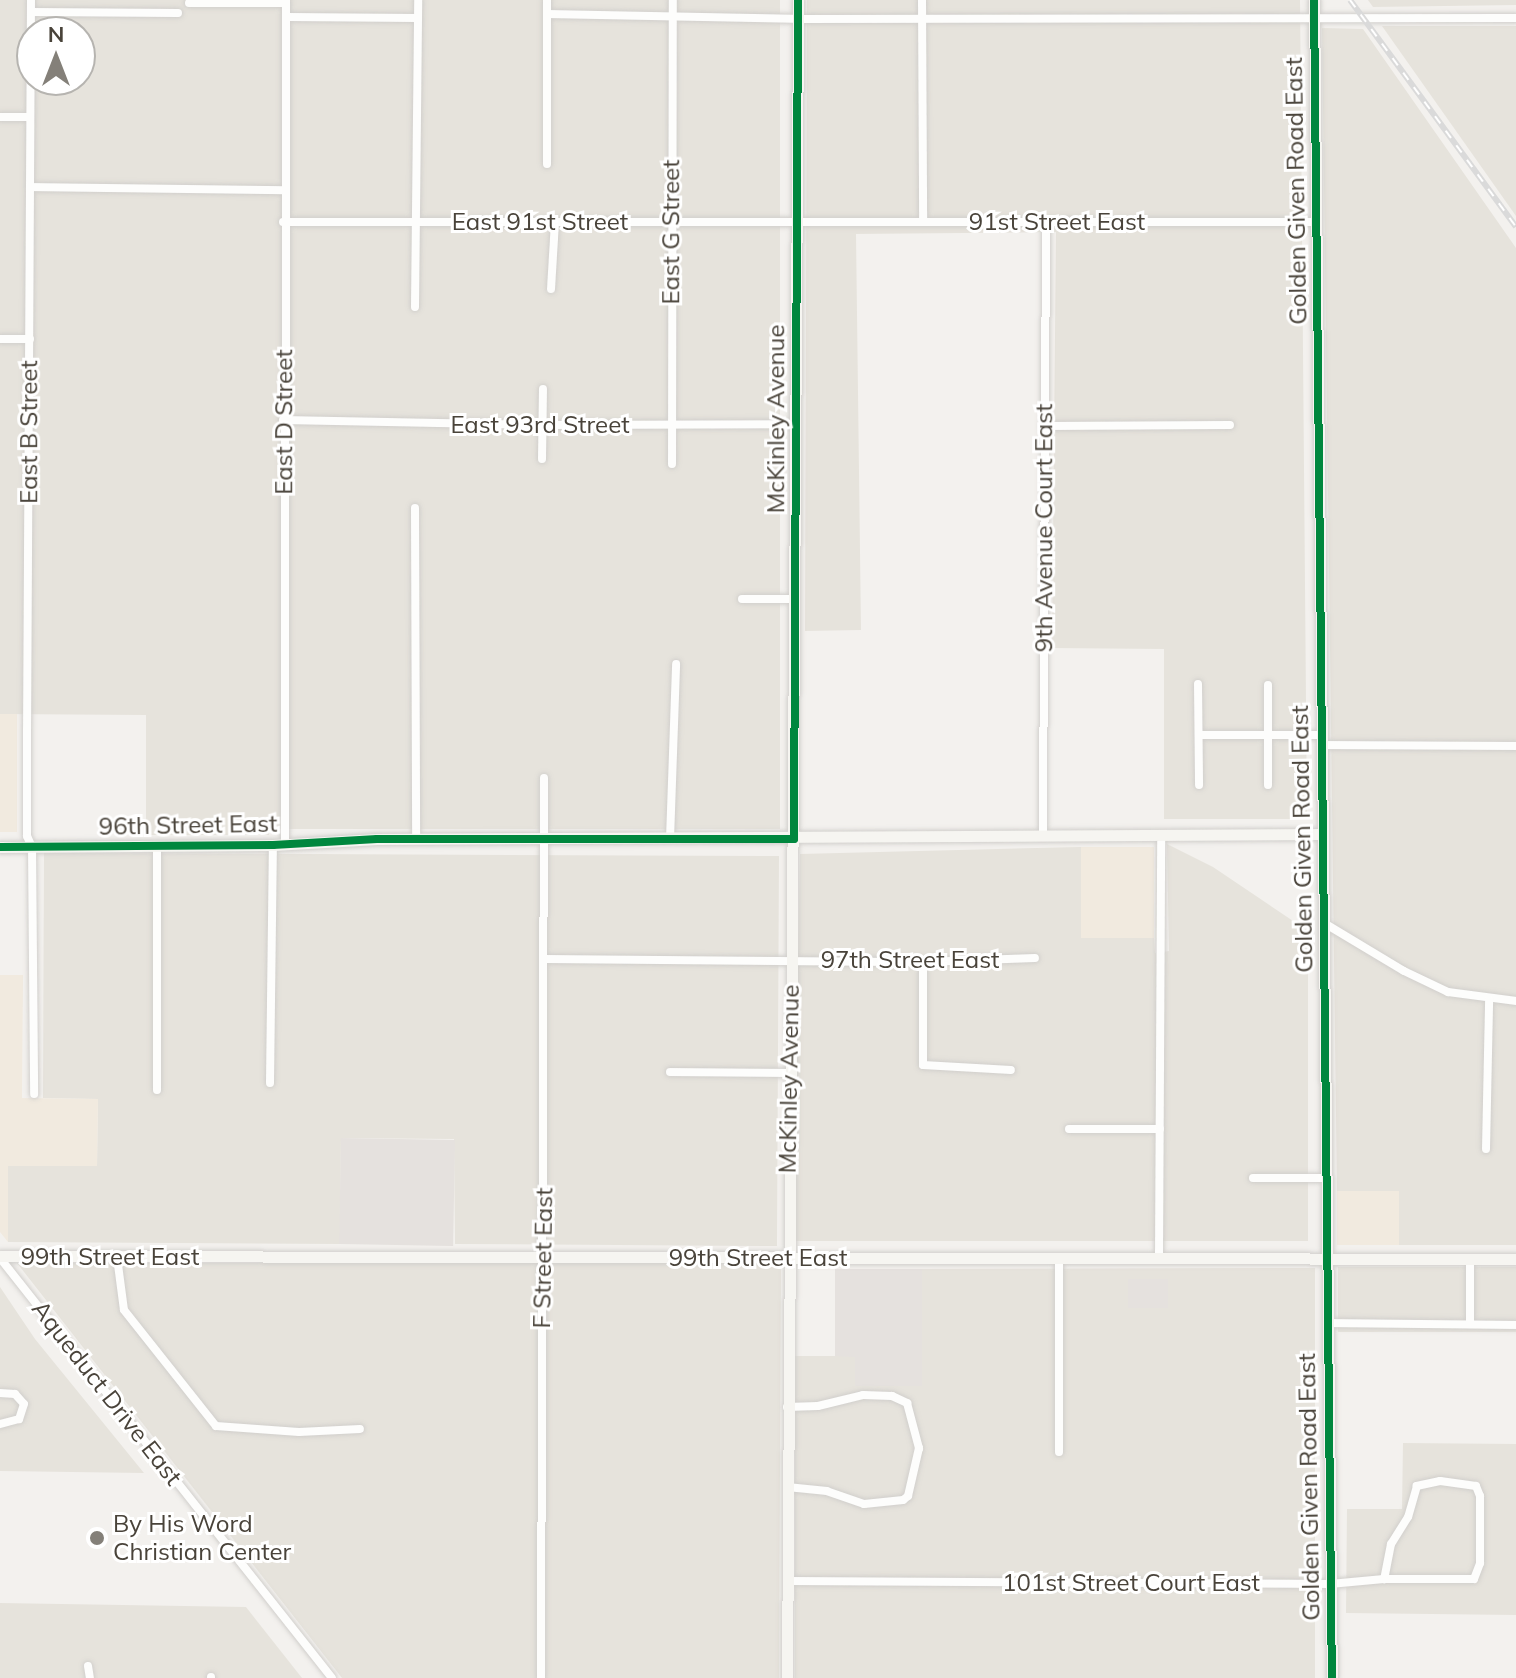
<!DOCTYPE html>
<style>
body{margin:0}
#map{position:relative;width:1516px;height:1678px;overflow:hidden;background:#f3f1ee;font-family:Mulish,sans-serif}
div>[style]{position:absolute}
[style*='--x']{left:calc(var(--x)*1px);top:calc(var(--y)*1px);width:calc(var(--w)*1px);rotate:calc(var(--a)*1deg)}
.residential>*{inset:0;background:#e6e3dc;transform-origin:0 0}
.commercial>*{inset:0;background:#f1eadf;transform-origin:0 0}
.industrial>*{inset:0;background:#e5e1de;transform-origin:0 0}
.roads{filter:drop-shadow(0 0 2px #d1cfcc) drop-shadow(0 0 2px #d1cfcc)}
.street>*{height:8px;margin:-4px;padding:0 4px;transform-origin:4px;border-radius:4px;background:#fdfdfc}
.secondary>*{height:11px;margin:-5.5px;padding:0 5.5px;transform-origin:5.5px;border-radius:5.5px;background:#f6f5f1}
.rail>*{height:6px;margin-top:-3px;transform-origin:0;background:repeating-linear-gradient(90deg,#fff 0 9px,#dadada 0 18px);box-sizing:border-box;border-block:2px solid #dadada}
.cycleway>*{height:8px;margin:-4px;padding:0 4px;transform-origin:4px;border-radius:4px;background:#00873e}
.dots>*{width:22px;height:22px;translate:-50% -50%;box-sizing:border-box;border:4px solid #fff;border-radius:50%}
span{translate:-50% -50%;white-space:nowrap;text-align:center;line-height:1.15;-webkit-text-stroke:6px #fff;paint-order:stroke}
.street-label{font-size:24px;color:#49433a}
.poi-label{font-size:24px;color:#49433a}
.left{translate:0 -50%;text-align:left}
.north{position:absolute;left:16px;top:16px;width:80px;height:80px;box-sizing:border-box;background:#fff;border:2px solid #b6b4b0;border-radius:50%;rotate:0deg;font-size:22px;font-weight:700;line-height:32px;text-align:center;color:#49433a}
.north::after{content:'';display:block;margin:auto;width:28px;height:36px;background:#848079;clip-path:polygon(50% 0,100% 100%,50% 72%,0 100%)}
</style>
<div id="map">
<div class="residential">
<i style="clip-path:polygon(evenodd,0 0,780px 0,780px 829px,269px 829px,269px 835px,146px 835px,146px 715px,0 714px,0 0,32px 32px,80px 32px,80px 80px,32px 80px,32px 32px)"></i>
<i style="clip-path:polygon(807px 0,1300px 0,1307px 819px,1164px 819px,1164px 649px,1052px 648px,1056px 232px,856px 234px,861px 630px,805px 631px)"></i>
<i style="clip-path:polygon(1368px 0,1516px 0,1516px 5px,1373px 7px)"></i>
<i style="clip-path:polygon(1382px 26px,1516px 26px,1516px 216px)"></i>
<i style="clip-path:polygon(1322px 28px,1363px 29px,1516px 248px,1516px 1245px,1399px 1245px,1399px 1192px,1337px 1192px)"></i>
<i style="clip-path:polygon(1167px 844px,1213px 867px,1308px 931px,1308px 1241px,793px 1241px,800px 854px,1081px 847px,1081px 938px,1154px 938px,1155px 953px,1169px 951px)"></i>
<i style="clip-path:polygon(44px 853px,779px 856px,777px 1246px,455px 1244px,454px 1139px,341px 1138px,340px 1244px,8px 1242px,8px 1166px,97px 1166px,98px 1099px,43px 1098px)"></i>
<i style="clip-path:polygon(17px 1263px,781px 1263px,779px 1678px,342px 1678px)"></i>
<i style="left:1338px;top:1267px;width:178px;height:65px"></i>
<i style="clip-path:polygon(1315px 1268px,1315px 1678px,795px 1678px,795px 1356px,855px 1356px,855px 1385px,921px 1386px,922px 1269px)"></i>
<i style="clip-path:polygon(0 1287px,35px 1339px,144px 1473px,0 1471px)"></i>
<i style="clip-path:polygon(1403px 1443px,1516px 1444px,1516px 1615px,1346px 1613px,1347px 1509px,1402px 1509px)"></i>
<i style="clip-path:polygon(0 1603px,246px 1607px,302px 1678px,0 1678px)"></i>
</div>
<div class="commercial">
<i style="left:0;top:714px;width:17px;height:118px"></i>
<i style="left:1081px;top:847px;width:73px;height:91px"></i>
<i style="clip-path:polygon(0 975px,23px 975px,22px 1098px,98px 1099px,97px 1166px,8px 1166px,8px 1242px,0 1232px)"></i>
<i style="left:1399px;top:1191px;width:54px;height:62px;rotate:90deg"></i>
</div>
<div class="industrial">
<i style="left:341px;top:1138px;width:114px;height:106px;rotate:1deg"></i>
<i style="clip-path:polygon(835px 1269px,922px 1269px,922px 1386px,855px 1386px,855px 1357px,835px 1356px)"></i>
<i style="left:1128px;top:1279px;width:40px;height:29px"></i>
</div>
<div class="roads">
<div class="street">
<i style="--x:31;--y:0;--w:729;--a:90.31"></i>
<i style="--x:27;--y:729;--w:107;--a:90"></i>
<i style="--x:27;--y:836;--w:12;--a:66"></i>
<i style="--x:32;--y:847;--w:247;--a:89.5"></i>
<i style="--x:922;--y:0;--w:221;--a:89.7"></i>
<i style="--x:189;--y:3;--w:97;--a:0"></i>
<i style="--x:31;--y:12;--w:147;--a:0.4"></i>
<i style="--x:547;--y:14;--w:251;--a:1.1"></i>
<i style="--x:798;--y:19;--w:718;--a:-0.08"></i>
<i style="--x:286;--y:17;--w:132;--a:0.4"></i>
<i style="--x:0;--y:117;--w:30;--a:0"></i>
<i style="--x:547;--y:164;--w:164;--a:-90"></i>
<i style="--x:30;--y:187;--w:253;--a:0.7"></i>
<i style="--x:283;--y:222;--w:1033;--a:0"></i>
<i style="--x:551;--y:289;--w:67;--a:-86.6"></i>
<i style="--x:415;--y:307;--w:307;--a:-89.4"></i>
<i style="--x:0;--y:339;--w:30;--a:0"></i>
<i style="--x:283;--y:420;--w:259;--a:1.1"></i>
<i style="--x:542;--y:425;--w:255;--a:-0.2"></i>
<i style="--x:1044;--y:426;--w:186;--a:-0.3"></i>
<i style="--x:542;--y:459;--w:70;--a:-89.2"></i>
<i style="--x:672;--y:464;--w:464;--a:-89.9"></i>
<i style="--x:415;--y:508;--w:330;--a:89.8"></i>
<i style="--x:742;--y:599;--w:52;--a:0"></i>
<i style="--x:1198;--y:684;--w:101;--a:89.4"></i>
<i style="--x:1268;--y:685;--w:100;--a:90"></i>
<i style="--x:1199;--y:735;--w:122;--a:0"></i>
<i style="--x:1321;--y:745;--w:195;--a:0.3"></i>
<i style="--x:1043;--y:833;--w:610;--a:-89.72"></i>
<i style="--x:670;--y:839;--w:175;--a:-88"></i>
<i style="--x:285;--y:844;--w:844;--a:-89.93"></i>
<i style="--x:1324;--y:923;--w:93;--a:31"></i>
<i style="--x:1404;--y:971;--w:49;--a:25.5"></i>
<i style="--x:1448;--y:992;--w:69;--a:7.5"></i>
<i style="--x:544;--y:959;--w:379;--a:0.5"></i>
<i style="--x:923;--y:962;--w:112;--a:-2"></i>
<i style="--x:923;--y:962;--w:103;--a:90"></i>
<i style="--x:923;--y:1065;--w:88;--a:3.3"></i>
<i style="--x:670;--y:1072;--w:119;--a:0.5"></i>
<i style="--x:270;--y:1083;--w:238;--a:-89.3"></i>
<i style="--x:157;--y:1090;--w:244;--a:-90"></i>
<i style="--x:1069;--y:1129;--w:91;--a:0"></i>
<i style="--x:1486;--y:1149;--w:149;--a:-88.8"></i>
<i style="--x:1253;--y:1178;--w:73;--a:0"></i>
<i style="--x:117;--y:1257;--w:53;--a:82.5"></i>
<i style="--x:124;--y:1310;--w:148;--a:51.6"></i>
<i style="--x:216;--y:1426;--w:83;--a:4.1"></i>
<i style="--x:299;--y:1432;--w:61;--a:-2.8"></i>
<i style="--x:1159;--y:1257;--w:423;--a:-89.7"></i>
<i style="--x:0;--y:1258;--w:535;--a:51.67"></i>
<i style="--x:1059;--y:1258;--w:194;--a:90"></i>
<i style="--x:1327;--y:1323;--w:189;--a:0.6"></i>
<i style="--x:1470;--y:1324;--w:65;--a:-90"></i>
<i style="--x:0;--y:1393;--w:15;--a:4"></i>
<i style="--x:15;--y:1394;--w:13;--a:48"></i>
<i style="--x:24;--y:1404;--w:16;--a:108"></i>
<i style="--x:19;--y:1419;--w:20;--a:165"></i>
<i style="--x:787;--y:1407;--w:31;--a:-2"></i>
<i style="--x:818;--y:1406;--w:46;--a:-13.7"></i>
<i style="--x:863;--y:1395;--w:29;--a:2"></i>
<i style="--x:892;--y:1396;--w:17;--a:25"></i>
<i style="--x:907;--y:1403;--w:47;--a:75.1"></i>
<i style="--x:919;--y:1448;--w:49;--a:102.9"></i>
<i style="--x:908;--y:1496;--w:6;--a:141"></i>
<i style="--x:903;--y:1500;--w:39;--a:174"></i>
<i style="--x:864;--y:1504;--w:39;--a:-161"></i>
<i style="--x:827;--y:1491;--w:40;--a:-174.3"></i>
<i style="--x:787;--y:1581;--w:543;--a:0.32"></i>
<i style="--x:1330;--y:1584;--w:54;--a:-5.3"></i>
<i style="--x:1384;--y:1579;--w:90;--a:0"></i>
<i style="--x:1474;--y:1579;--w:17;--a:-69"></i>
<i style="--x:1480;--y:1563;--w:67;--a:-90"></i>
<i style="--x:1480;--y:1496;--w:11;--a:-112"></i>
<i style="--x:1476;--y:1486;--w:36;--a:-172"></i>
<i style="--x:1440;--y:1481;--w:24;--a:168"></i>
<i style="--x:1417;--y:1486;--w:32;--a:106"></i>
<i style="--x:1408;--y:1517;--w:32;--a:122"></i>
<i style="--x:1391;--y:1544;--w:36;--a:101"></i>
<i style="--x:88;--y:1666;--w:12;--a:81"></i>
<i style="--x:211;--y:1677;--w:1;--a:90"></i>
<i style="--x:541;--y:1678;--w:900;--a:-89.81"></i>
</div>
<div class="secondary">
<i style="--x:1314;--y:0;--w:1678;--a:89.39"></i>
<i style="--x:0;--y:847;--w:273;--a:-0.4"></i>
<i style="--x:273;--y:845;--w:104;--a:-3.3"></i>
<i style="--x:377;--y:839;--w:946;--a:-0.3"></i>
<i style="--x:0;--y:1256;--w:1516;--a:0.11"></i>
<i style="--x:787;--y:1678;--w:1678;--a:-89.62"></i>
</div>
</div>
<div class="rail">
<i style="--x:1350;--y:0;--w:281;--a:53.8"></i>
</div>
<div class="cycleway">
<i style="--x:1314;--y:0;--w:1678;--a:89.39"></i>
<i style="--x:0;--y:847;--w:273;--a:-0.4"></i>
<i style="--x:273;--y:845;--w:104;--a:-3.3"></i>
<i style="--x:377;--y:839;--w:417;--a:0"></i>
<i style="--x:794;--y:839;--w:839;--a:-89.73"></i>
</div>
<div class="dots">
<i style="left:97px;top:1538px;background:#848079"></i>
</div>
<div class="street-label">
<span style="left:1296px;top:191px;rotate:-91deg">Golden Given Road East</span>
<span style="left:540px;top:222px">East 91st Street</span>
<span style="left:1057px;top:222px">91st Street East</span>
<span style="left:671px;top:232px;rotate:-90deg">East G Street</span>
<span style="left:776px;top:419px;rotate:-90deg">McKinley Avenue</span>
<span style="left:284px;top:422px;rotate:-90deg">East D Street</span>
<span style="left:540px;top:425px">East 93rd Street</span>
<span style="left:29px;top:432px;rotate:-90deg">East B Street</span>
<span style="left:1044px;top:528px;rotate:-90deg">9th Avenue Court East</span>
<span style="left:188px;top:825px;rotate:-1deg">96th Street East</span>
<span style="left:1302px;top:839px;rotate:-91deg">Golden Given Road East</span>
<span style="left:910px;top:960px">97th Street East</span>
<span style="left:789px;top:1079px;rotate:-89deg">McKinley Avenue</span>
<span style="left:110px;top:1257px">99th Street East</span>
<span style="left:543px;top:1258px;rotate:-89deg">F Street East</span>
<span style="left:758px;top:1258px">99th Street East</span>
<span style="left:107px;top:1393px;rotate:52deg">Aqueduct Drive East</span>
<span style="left:1309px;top:1487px;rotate:-91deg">Golden Given Road East</span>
<span style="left:1131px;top:1583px">101st Street Court East</span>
</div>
<div class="poi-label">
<span class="left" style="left:113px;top:1538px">By His Word<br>Christian Center</span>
</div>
<div class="north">N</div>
</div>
